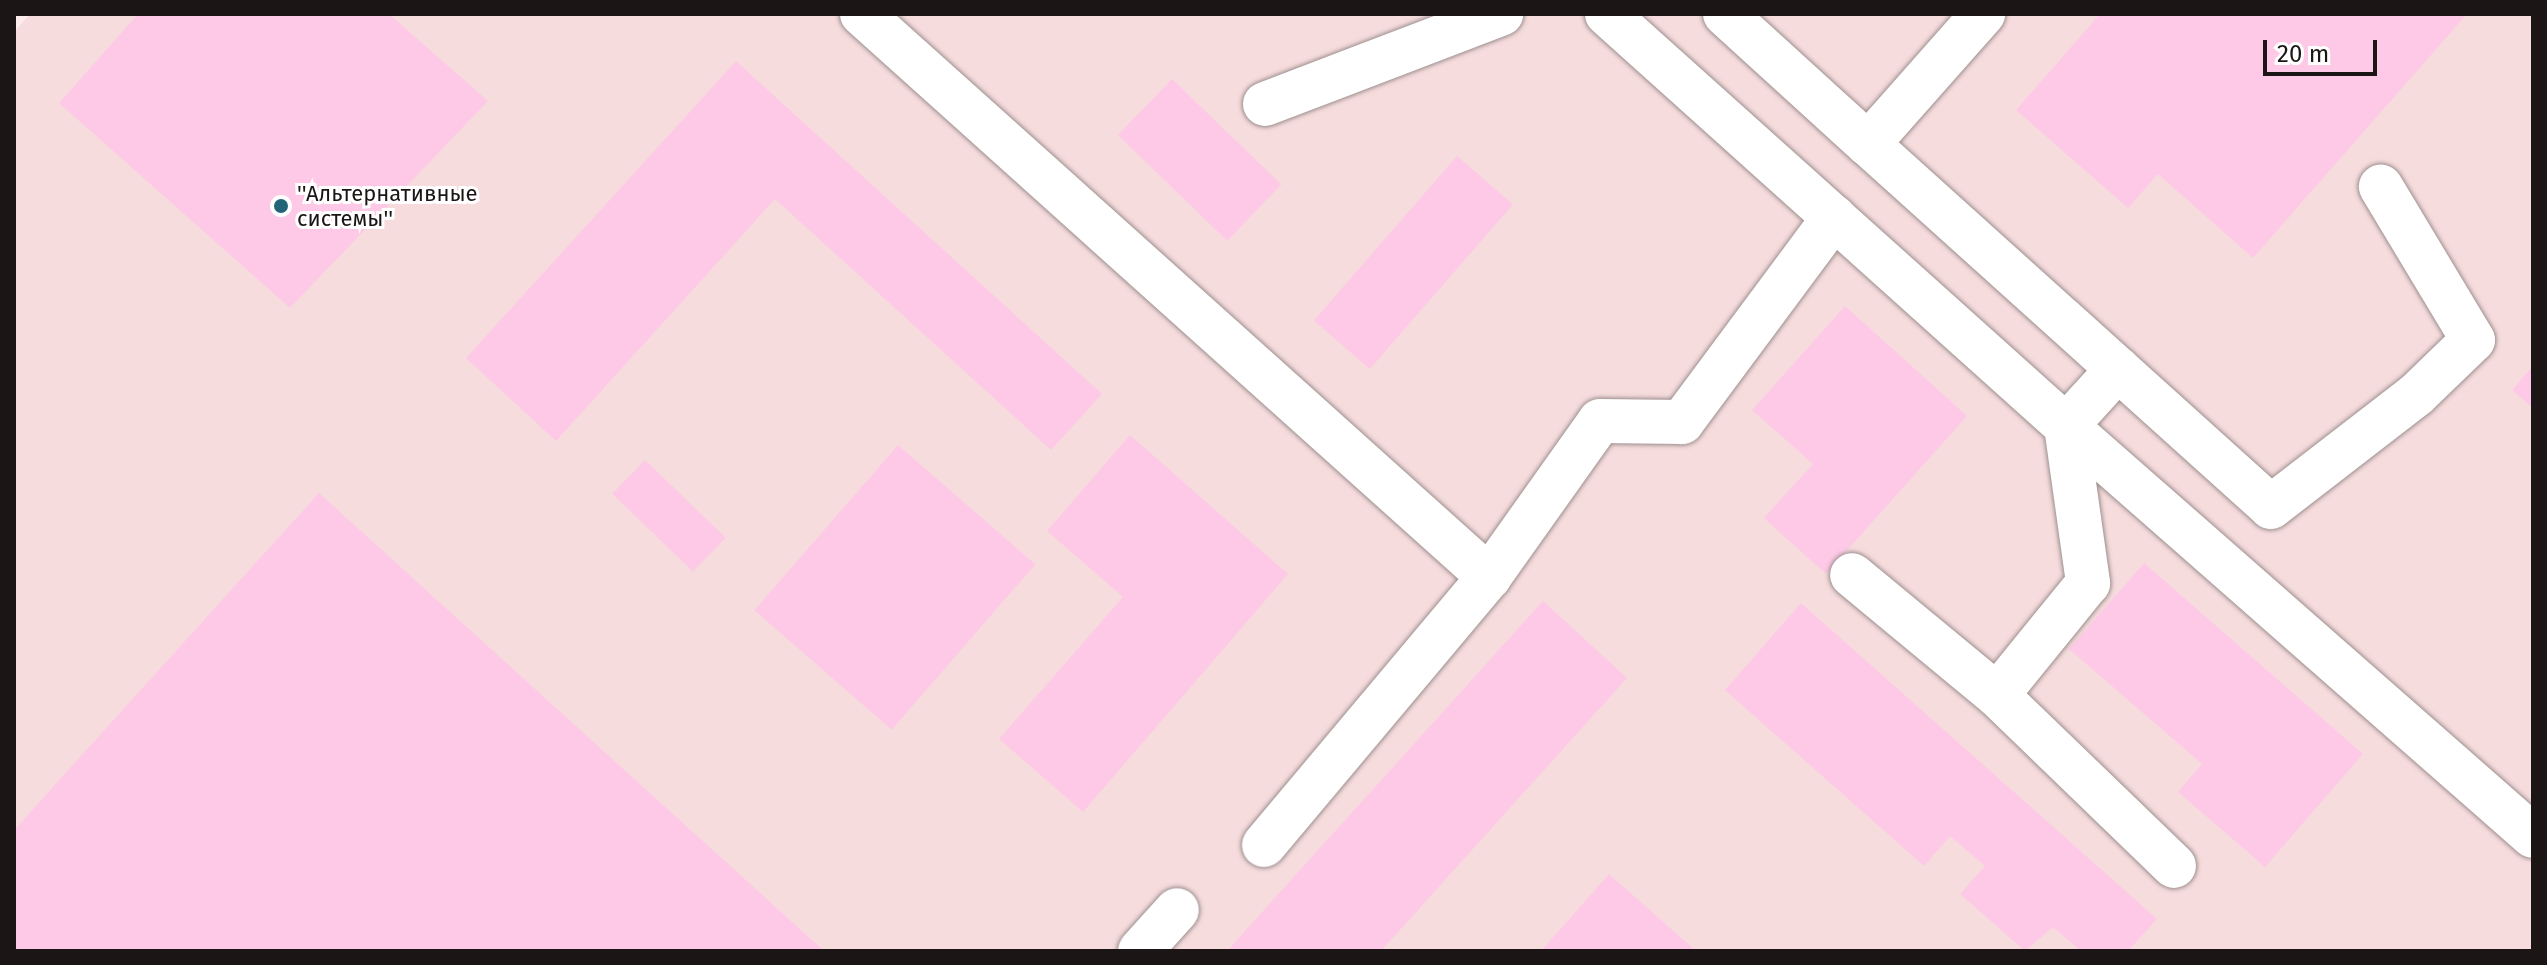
<!DOCTYPE html>
<meta charset="utf-8">
<style>
body{margin:0}
#map{position:relative;width:2547px;height:965px;overflow:hidden;background:#fdecec;font-family:"Fira Sans",sans-serif}
div>[style]{position:absolute}
[style*='--x']{left:calc(var(--x)*1px);top:calc(var(--y)*1px);width:calc(var(--w)*1px);rotate:calc(var(--a)*1deg)}
.built>*{inset:0;background:#f6dcdd}
.building>*{inset:0;background:#fec9e6;transform-origin:0 0}
.roads{filter:drop-shadow(0 0 2px #9e8f8f) drop-shadow(0 0 2px #9e8f8f)}
.minor>*{height:44px;margin:-22px;padding:0 22px;transform-origin:22px;border-radius:22px;background:#fff}
.dots>*{width:22px;height:22px;translate:-50% -50%;box-sizing:border-box;border:4px solid #fff;border-radius:50%}
span{translate:-50% -50%;white-space:nowrap;text-align:center;line-height:1.15;-webkit-text-stroke:6px #fff;paint-order:stroke}
.poi-label{font-size:22px;color:#1b1515}
.left{translate:0 -50%;text-align:left}
.frame{position:absolute;inset:0;border:16px solid #1b1515;pointer-events:none}
.scale{position:absolute;left:2263px;top:40px;width:114px;height:36px;box-sizing:border-box;border:4px solid #1b1515;border-top:0;padding-left:10px;font-size:24px;line-height:28px;white-space:nowrap;color:#1b1515;-webkit-text-stroke:6px #fff;paint-order:stroke}
</style>
<div id="map">
<div class="built">
<i style="clip-path:polygon(30px 14px,2533px 14px,2533px 951px,14px 951px,14px 32px)"></i>
</div>
<div class="building">
<i style="clip-path:polygon(138px 14px,389px 14px,488px 101px,290px 308px,59px 103px)"></i>
<i style="clip-path:polygon(2100px 14px,2467px 14px,2253px 258px,2158px 174px,2128px 208px,2016px 110px)"></i>
<i style="clip-path:polygon(736px 61px,1102px 394px,1051px 450px,775px 199px,556px 441px,466px 358px)"></i>
<i style="left:1172px;top:79px;width:152px;height:78px;rotate:44deg"></i>
<i style="left:1457px;top:156px;width:74px;height:218px;rotate:41deg"></i>
<i style="clip-path:polygon(1845px 306px,1967px 416px,1826px 574px,1764px 518px,1813px 464px,1752px 410px)"></i>
<i style="clip-path:polygon(2533px 366px,2533px 408px,2512px 390px)"></i>
<i style="clip-path:polygon(1130px 435px,1288px 574px,1083px 812px,999px 739px,1123px 597px,1047px 531px)"></i>
<i style="left:898px;top:445px;width:182px;height:219px;rotate:41deg"></i>
<i style="left:645px;top:460px;width:112px;height:47px;rotate:44deg"></i>
<i style="clip-path:polygon(319px 493px,824px 951px,14px 951px,14px 830px)"></i>
<i style="clip-path:polygon(2144px 563px,2363px 754px,2265px 867px,2178px 792px,2202px 764px,2069px 649px)"></i>
<i style="clip-path:polygon(1543px 601px,1627px 678px,1381px 951px,1227px 951px)"></i>
<i style="clip-path:polygon(1801px 603px,2157px 919px,2128px 951px,2081px 951px,2053px 927px,2025px 951px,1960px 894px,1985px 866px,1950px 836px,1924px 866px,1725px 690px)"></i>
<i style="clip-path:polygon(1609px 874px,1696px 951px,1541px 951px)"></i>
</div>
<div class="roads">
<div class="minor">
<i style="--x:862;--y:14;--w:843;--a:41.92"></i>
<i style="--x:1607;--y:14;--w:617;--a:41.91"></i>
<i style="--x:2066;--y:426;--w:159;--a:82"></i>
<i style="--x:2088;--y:583;--w:144;--a:129.1"></i>
<i style="--x:1997;--y:695;--w:188;--a:-140.4"></i>
<i style="--x:1725;--y:14;--w:193;--a:42.3"></i>
<i style="--x:1868;--y:144;--w:174;--a:-48.5"></i>
<i style="--x:1265;--y:104;--w:253;--a:-20.9"></i>
<i style="--x:1868;--y:144;--w:542;--a:42.01"></i>
<i style="--x:2271;--y:507;--w:183;--a:-37.7"></i>
<i style="--x:2416;--y:395;--w:79;--a:-44"></i>
<i style="--x:2473;--y:340;--w:179;--a:-121"></i>
<i style="--x:2118;--y:369;--w:77;--a:132.4"></i>
<i style="--x:2066;--y:426;--w:621;--a:41.28"></i>
<i style="--x:1997;--y:695;--w:246;--a:44"></i>
<i style="--x:1264;--y:845;--w:350;--a:-50"></i>
<i style="--x:1489;--y:577;--w:191;--a:-54.6"></i>
<i style="--x:1600;--y:421;--w:82;--a:0.7"></i>
<i style="--x:1682;--y:422;--w:255;--a:-53.4"></i>
<i style="--x:1140;--y:951;--w:55;--a:-47.9"></i>
</div>
</div>
<div class="dots">
<i style="left:281px;top:206px;background:#226478"></i>
</div>
<div class="poi-label">
<span class="left" style="left:297px;top:206px">''Альтернативные<br>системы''</span>
</div>
<div class="frame"></div>
<div class="scale">20 m</div>
</div>
